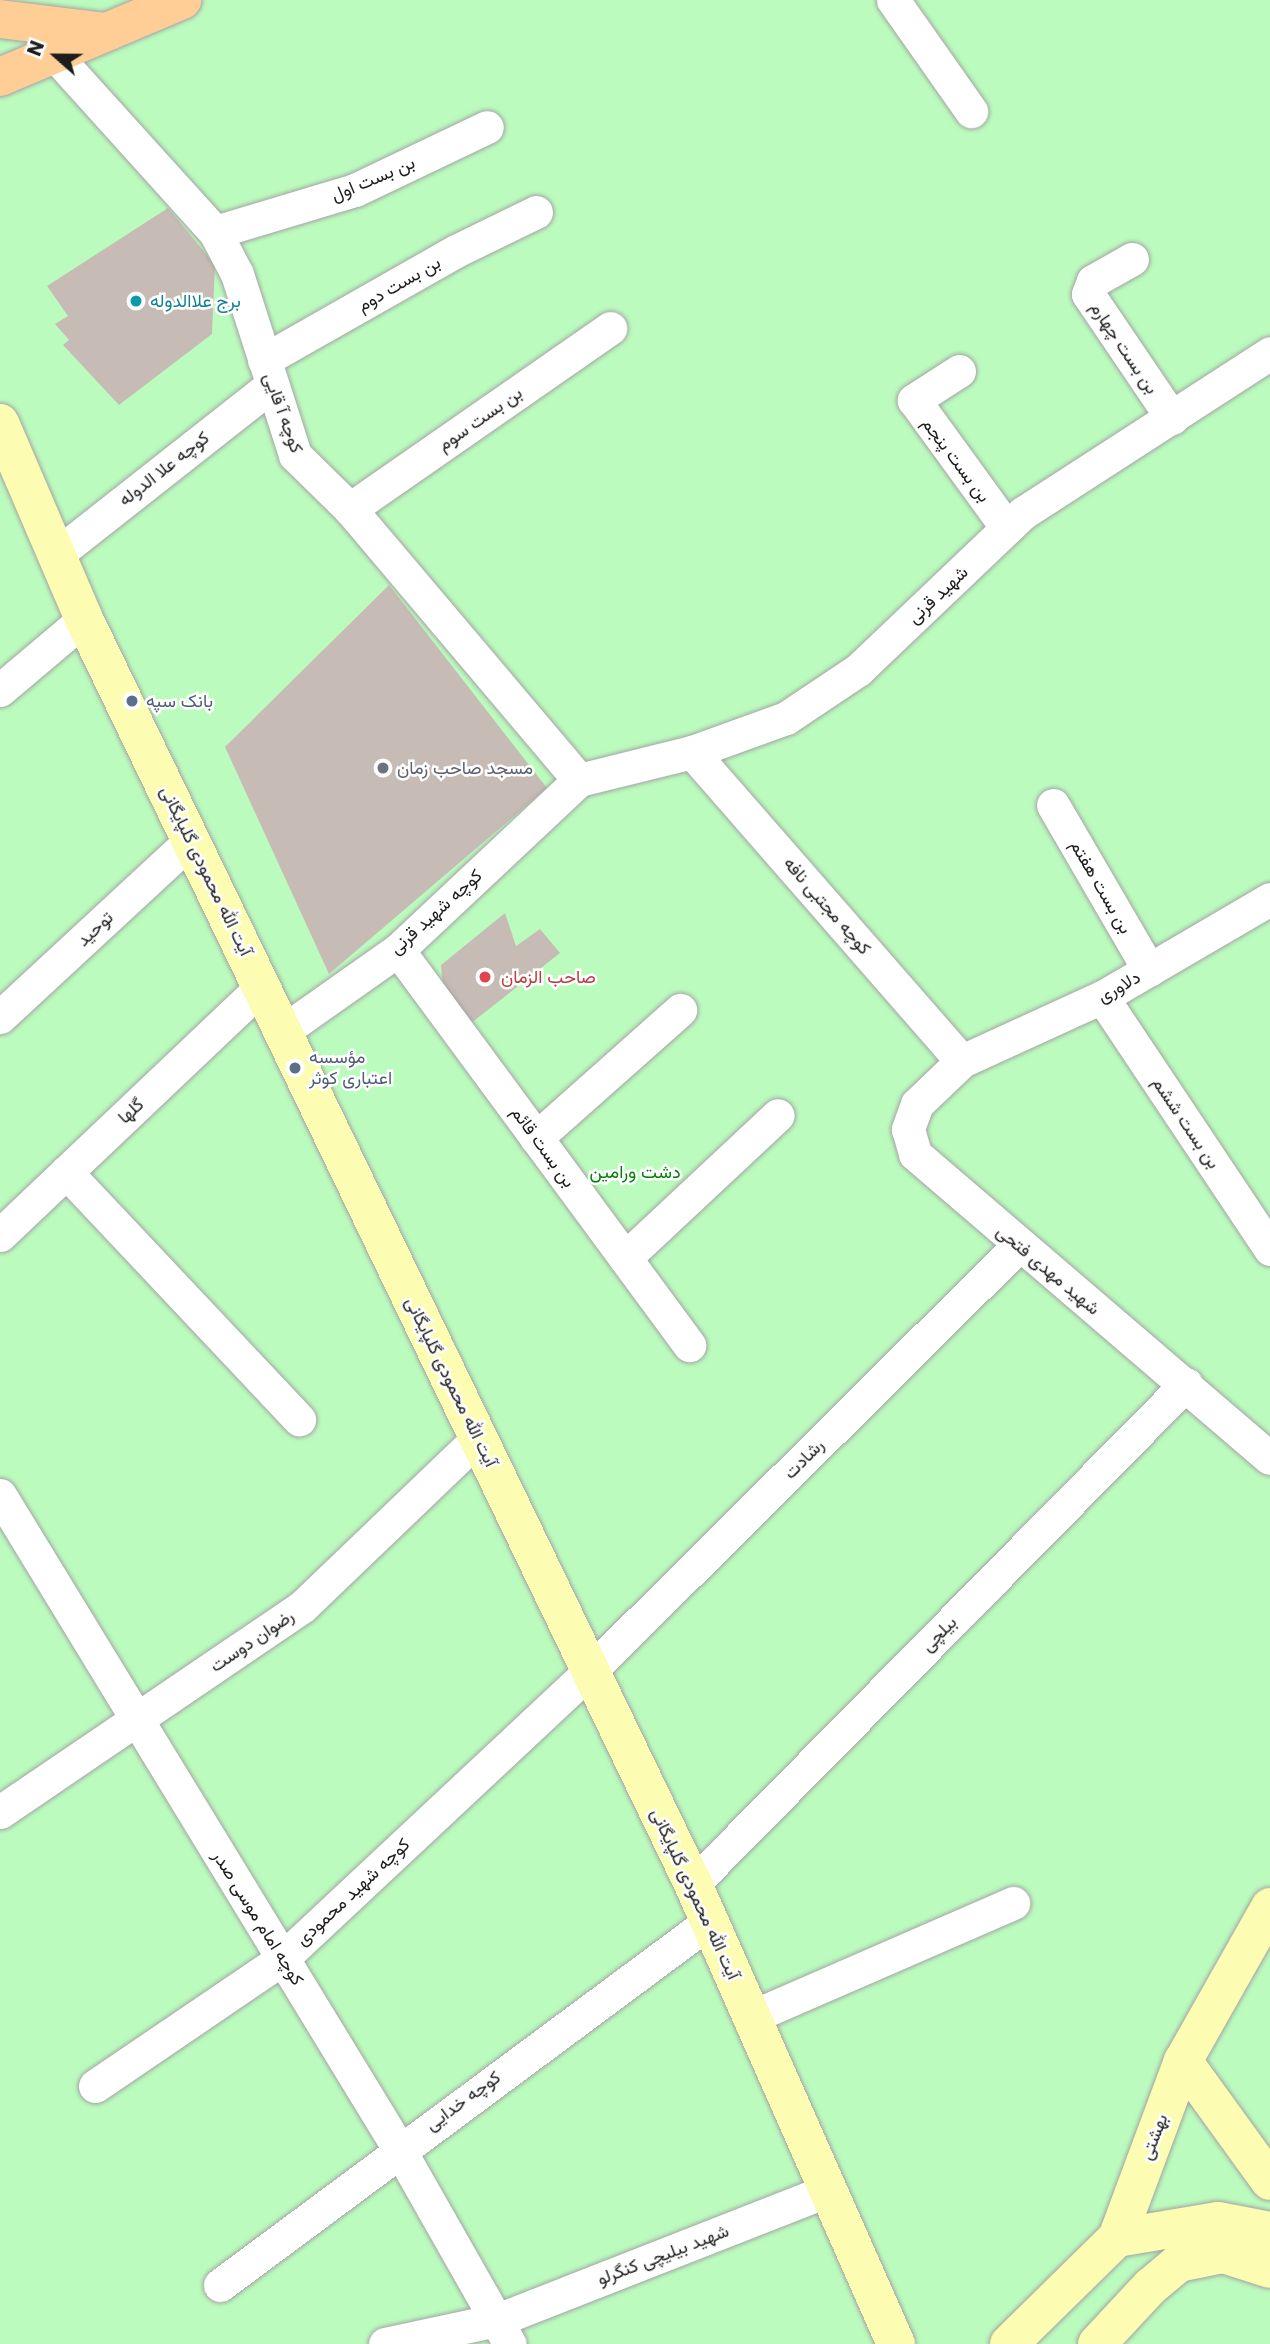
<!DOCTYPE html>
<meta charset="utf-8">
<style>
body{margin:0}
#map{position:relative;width:1270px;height:2344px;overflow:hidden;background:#efeae2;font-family:Poppins,Vazirmatn,sans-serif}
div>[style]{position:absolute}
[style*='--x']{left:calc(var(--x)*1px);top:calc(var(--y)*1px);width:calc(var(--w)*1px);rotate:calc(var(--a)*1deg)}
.park>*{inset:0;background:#bbfcbe;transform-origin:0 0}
.building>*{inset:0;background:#c7bcb5}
.roads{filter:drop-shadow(0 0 2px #a4a4a4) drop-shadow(0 0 2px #a4a4a4)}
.minor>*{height:33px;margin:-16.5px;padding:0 16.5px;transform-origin:16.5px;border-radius:16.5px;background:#fff}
.secondary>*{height:38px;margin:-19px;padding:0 19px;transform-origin:19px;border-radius:19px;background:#fcfdb2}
.primary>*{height:38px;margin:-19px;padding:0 19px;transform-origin:19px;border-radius:19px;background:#ffce96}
.dots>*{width:19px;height:19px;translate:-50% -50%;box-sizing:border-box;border:4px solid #fff;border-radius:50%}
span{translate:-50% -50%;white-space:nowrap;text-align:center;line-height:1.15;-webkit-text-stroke:5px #fff;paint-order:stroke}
.street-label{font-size:18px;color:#1d1d1d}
.culture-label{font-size:18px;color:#0d838f}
.left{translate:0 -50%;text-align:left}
.service-label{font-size:18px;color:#4e5e75}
.worship-label{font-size:18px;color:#5b616d}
.health-label{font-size:18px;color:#be3a42}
.park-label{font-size:18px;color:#05800b}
.north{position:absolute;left:21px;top:21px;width:70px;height:70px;-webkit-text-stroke:5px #fff;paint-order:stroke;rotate:291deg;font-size:19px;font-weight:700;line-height:28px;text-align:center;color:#1d1d1d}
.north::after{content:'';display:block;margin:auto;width:24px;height:32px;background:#1d1d1d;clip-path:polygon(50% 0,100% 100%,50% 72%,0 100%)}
</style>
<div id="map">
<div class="park">
<i style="left:0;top:0;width:1270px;height:2344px"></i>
</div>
<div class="building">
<i style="clip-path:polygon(168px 208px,215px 265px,212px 334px,119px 405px,63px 345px,69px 340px,55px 324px,68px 316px,47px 286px)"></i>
<i style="clip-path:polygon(389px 585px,547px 788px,329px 974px,225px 747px)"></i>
<i style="clip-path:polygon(505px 913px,516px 946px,540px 929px,560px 953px,470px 1024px,443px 989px,441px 965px)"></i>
</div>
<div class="roads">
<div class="minor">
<i style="--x:893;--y:0;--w:136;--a:54.9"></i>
<i style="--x:54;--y:54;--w:240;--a:47.9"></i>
<i style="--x:215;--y:232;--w:47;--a:62.4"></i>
<i style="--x:237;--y:274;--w:190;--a:72.2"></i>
<i style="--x:295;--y:455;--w:77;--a:44.5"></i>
<i style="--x:350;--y:509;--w:355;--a:49.8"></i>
<i style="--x:215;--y:232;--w:146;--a:-16.7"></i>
<i style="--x:355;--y:190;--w:146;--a:-25.5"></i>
<i style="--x:1132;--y:259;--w:45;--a:150.6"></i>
<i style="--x:1093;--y:281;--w:14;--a:111"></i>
<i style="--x:1088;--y:294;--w:150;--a:55.9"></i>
<i style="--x:264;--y:360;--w:221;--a:-29.6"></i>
<i style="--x:456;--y:251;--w:89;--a:-26"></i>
<i style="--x:959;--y:371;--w:54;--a:147.2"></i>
<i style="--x:914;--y:400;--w:158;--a:54"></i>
<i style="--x:350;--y:509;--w:317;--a:-34.8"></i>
<i style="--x:57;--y:554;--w:273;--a:-38.2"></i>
<i style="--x:0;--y:690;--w:110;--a:-40.2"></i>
<i style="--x:692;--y:752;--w:410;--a:48.9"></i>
<i style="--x:1053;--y:805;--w:191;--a:59.8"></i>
<i style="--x:1270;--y:899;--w:194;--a:149.7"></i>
<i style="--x:1102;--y:997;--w:154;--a:155.4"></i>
<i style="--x:962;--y:1061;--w:62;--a:136.3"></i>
<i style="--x:917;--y:1104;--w:27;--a:110"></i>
<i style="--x:908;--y:1129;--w:26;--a:74"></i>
<i style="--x:915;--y:1154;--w:467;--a:40.6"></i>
<i style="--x:398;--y:950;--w:491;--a:53.6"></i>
<i style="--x:1102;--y:997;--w:303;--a:56.3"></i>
<i style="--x:0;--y:1017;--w:260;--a:-42.8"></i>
<i style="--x:283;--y:1031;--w:141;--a:-35.2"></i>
<i style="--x:398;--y:950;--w:248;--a:-43.2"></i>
<i style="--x:579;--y:780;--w:116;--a:-13.9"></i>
<i style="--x:692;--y:752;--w:100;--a:-19.9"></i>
<i style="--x:786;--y:718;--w:87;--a:-33.7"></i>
<i style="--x:858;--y:670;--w:228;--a:-43.6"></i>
<i style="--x:1023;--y:513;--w:294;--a:-32.9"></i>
<i style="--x:536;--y:1138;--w:193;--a:-41.6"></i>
<i style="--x:66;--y:1172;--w:340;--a:46.7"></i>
<i style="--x:0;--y:1235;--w:360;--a:-43.5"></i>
<i style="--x:625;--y:1258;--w:209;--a:-43.1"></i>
<i style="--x:0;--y:1495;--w:766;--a:58.61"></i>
<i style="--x:399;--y:2149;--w:224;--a:60.4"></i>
<i style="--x:0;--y:1812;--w:366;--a:-34.2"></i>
<i style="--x:303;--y:1606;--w:243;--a:-43.8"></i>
<i style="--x:693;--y:1884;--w:702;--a:-45.4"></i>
<i style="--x:751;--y:2017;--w:286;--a:-23.5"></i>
<i style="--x:95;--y:2086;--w:227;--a:-34.2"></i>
<i style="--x:283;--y:1958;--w:419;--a:-43.1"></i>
<i style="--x:589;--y:1672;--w:605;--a:-44.8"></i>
<i style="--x:220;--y:2285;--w:609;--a:-36.59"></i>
<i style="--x:385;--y:2344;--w:115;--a:-12.1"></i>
<i style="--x:497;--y:2320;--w:356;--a:-21.4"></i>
</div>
<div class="secondary">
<i style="--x:0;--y:423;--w:213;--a:66.8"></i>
<i style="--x:84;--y:619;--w:1404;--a:64.29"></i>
<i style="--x:693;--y:1884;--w:503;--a:66.19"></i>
<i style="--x:1183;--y:2061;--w:148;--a:54.1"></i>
<i style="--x:1117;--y:2238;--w:102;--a:-9.6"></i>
<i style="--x:1218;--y:2221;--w:53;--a:10.9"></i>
<i style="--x:1009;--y:2344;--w:151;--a:-44.5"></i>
<i style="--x:1117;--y:2238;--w:189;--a:-69.6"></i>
<i style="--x:1183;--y:2061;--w:177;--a:-60.5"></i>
<i style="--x:1097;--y:2344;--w:78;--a:-47.1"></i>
<i style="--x:1150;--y:2287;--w:38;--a:-40"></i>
<i style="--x:1179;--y:2263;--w:45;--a:-11.6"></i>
<i style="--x:1223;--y:2254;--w:49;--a:17.7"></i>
</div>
<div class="primary">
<i style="--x:0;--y:19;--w:107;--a:7"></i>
<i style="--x:0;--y:77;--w:198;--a:-22.9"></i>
</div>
</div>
<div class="dots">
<i style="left:136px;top:301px;background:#0f9aa8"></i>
<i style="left:132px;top:701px;background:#5c6f8a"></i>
<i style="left:383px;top:768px;background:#6b7280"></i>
<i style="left:485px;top:977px;background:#e0444e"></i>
<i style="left:295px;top:1068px;background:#5c6f8a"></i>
</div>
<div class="street-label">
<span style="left:373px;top:179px;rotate:-23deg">بن بست اول</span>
<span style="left:399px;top:284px;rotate:-30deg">بن بست دوم</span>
<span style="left:1124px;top:348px;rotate:56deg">بن بست چهارم</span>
<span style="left:283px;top:413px;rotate:70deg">کوچه آ قایی</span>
<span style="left:480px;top:419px;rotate:-35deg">بن بست سوم</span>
<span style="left:956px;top:460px;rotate:53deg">بن بست پنجم</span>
<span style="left:164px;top:469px;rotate:-38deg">کوچه علا الدوله</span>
<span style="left:938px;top:595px;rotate:-43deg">شهید قرنی</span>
<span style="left:206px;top:871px;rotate:64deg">آیت الله محمودی گلپایگانی</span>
<span style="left:1101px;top:887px;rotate:60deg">بن بست هفتم</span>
<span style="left:827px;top:906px;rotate:49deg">کوچه مجتبی نافه</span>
<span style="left:436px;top:912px;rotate:-42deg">کوچه شهید قرنی</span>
<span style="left:95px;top:929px;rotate:-43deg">توحید</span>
<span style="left:1119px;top:987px;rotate:-29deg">دلاوری</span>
<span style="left:131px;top:1111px;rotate:-43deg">گلها</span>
<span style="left:1186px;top:1123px;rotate:56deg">بن بست ششم</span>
<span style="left:543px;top:1147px;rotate:54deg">بن بست قائم</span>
<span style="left:1048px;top:1270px;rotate:40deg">شهید مهدی فتحی</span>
<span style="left:451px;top:1382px;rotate:64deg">آیت الله محمودی گلپایگانی</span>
<span style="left:804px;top:1459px;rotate:-45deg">رشادت</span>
<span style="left:939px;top:1634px;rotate:-45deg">بیلچی</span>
<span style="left:252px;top:1641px;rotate:-34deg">رضوان دوست</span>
<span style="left:353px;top:1892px;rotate:-43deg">کوچه شهید محمودی</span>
<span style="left:695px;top:1894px;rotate:65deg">آیت الله محمودی گلپایگانی</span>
<span style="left:258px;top:1918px;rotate:58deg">کوچه امام موسی صدر</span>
<span style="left:463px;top:2101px;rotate:-36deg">کوچه خدایی</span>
<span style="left:1154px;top:2137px;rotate:-69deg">بهشتی</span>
<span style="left:663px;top:2255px;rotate:-21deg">شهید بیلیچی کنگرلو</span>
</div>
<div class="culture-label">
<span class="left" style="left:150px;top:301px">برج علاالدوله</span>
</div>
<div class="service-label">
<span class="left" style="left:146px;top:701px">بانک سپه</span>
<span class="left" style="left:309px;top:1068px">مؤسسه<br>اعتباری کوثر</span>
</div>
<div class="worship-label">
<span class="left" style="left:397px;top:768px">مسجد صاحب زمان</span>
</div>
<div class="health-label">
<span class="left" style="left:501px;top:977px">صاحب الزمان</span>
</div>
<div class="park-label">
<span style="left:635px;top:1172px">دشت ورامین</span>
</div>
<div class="north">N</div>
</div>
